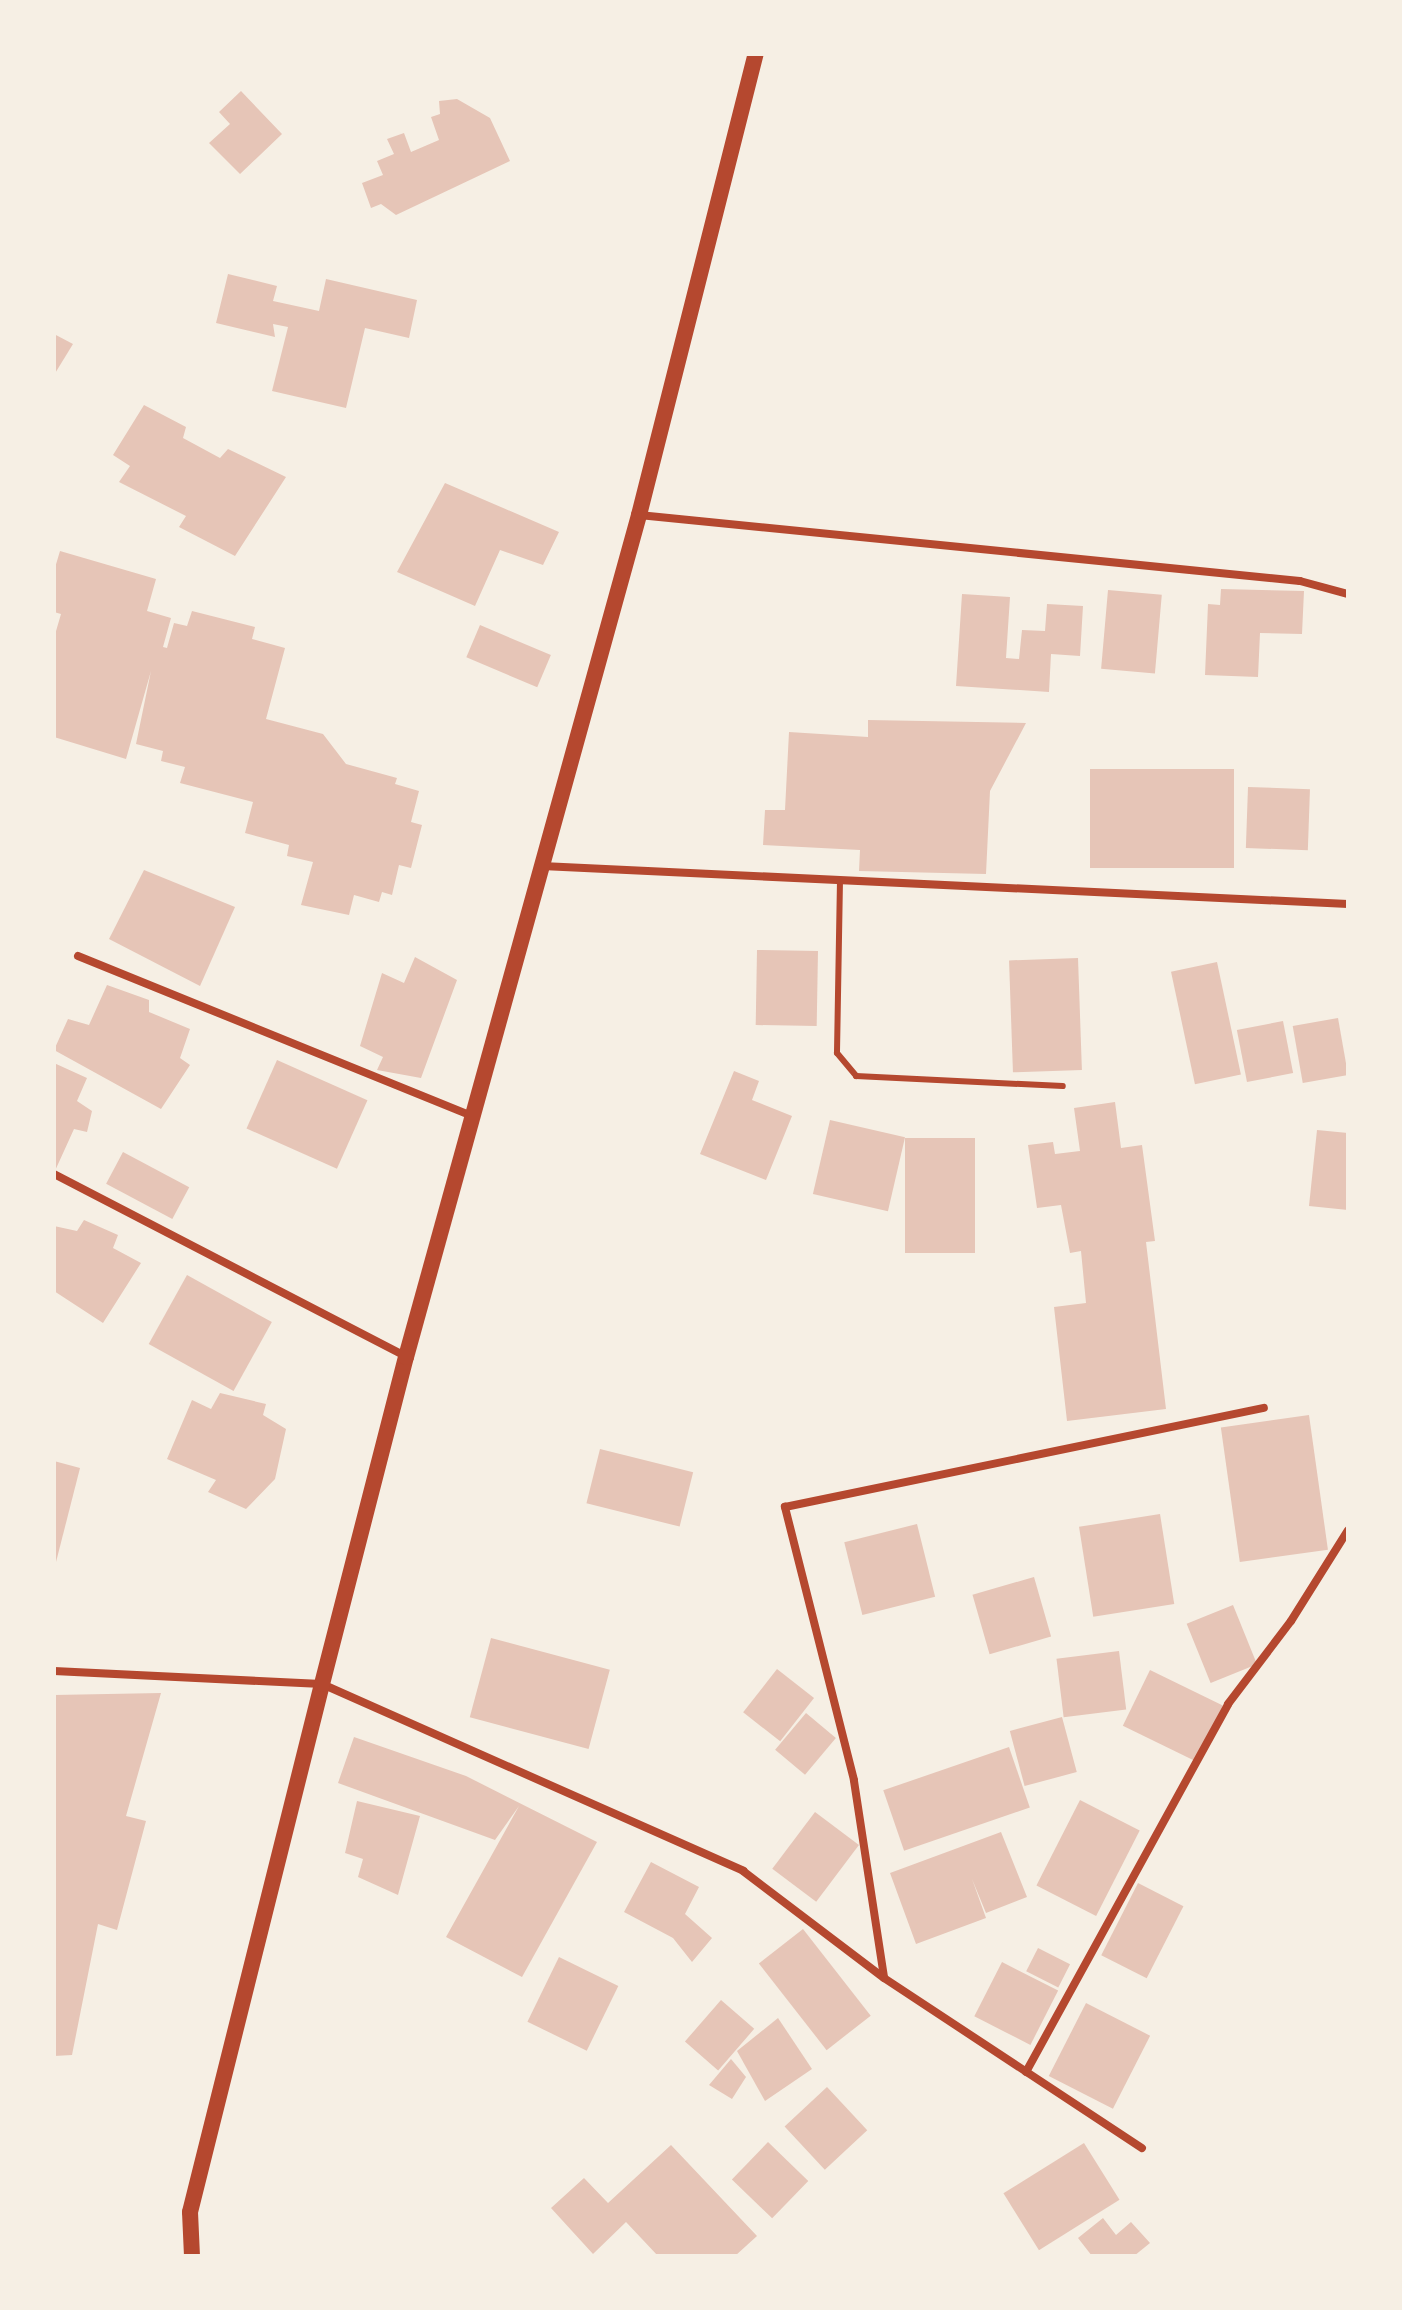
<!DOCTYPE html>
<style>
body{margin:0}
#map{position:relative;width:1402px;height:2310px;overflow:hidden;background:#f6efe4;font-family:"Libre Baskerville",serif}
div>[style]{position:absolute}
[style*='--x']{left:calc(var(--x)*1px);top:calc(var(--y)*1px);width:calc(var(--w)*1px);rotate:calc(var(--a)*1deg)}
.building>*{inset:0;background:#e6c5b7;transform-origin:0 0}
.service>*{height:6px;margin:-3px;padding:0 3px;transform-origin:3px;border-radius:3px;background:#b5482f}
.minor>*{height:8px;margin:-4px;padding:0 4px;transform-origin:4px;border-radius:4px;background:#b5482f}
.secondary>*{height:16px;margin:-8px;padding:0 8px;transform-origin:8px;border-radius:8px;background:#b5482f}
span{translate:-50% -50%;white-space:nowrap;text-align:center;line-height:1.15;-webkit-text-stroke:6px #f6efe4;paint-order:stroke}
.frame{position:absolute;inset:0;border:56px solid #f6efe4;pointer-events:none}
</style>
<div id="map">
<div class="building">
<i style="clip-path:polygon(241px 91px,282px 134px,240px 174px,209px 143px,230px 124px,219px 112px)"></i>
<i style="clip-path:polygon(457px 99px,490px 118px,510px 161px,396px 215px,381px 204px,371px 208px,362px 183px,383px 175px,377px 161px,394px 154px,387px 139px,404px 133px,411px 152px,439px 140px,431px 117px,440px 114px,439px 101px)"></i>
<i style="clip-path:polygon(228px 274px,277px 286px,273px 301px,319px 311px,326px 279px,417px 300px,409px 338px,365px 328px,346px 408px,272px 391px,288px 327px,273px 324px,275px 337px,216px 323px)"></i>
<i style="clip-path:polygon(54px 334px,73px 344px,54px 375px)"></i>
<i style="clip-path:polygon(144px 405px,186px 427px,183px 438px,220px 458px,228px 449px,286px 477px,235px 556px,179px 527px,186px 516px,119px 482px,130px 466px,113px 455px)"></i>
<i style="clip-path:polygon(445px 483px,559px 532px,543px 565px,500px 550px,475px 606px,397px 572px)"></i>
<i style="clip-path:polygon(60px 551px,156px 579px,147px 611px,171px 618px,163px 647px,167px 648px,174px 623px,187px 626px,192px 611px,255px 627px,252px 639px,285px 648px,266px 719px,323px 734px,346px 764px,397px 778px,395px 784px,419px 791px,411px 822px,422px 825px,411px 868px,399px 865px,392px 895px,382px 892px,379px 902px,354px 895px,349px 915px,301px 905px,313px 862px,287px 856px,289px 845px,245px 833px,253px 802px,180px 783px,185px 767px,161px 761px,163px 751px,136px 744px,151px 671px,126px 759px,54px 737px,54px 638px,61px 614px,54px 612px,54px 571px)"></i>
<i style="clip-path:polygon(1221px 589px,1304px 591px,1302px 634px,1260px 633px,1258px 677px,1205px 675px,1208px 604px,1220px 605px)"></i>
<i style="left:1108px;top:590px;width:54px;height:79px;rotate:5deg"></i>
<i style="clip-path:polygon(962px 594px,1010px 597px,1006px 658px,1019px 659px,1022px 630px,1045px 631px,1047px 604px,1083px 606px,1080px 656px,1051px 654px,1049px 692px,956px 686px)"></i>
<i style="left:480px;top:625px;width:77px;height:35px;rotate:23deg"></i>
<i style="clip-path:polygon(868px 720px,1026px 723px,990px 791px,986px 874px,859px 871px,860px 850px,763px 845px,765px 810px,785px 810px,789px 732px,868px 737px)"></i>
<i style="left:1234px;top:769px;width:99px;height:144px;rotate:90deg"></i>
<i style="left:1248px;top:787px;width:62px;height:61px;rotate:2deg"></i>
<i style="clip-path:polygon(144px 870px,235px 907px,200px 986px,109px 939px)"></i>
<i style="left:757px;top:950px;width:61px;height:75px;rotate:1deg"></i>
<i style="clip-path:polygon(415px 957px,457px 980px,421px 1078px,377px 1070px,383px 1057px,360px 1046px,382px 973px,404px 983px)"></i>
<i style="left:1078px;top:958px;width:112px;height:69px;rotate:88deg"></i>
<i style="left:1217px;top:962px;width:115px;height:47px;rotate:78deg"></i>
<i style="clip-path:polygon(107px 985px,149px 1000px,149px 1012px,190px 1029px,180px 1058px,190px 1065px,161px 1109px,54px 1050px,68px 1019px,89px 1025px)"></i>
<i style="left:1338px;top:1018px;width:58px;height:46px;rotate:80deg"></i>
<i style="left:1283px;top:1021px;width:53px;height:47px;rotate:79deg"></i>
<i style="left:277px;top:1060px;width:99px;height:75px;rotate:24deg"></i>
<i style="clip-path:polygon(54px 1063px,87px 1078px,77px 1101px,92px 1111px,87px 1132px,74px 1129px,54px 1173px)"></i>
<i style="clip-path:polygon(734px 1071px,759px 1081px,752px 1100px,792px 1116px,766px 1180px,700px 1154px)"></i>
<i style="clip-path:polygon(1115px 1102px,1121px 1148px,1142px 1145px,1155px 1241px,1146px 1242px,1166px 1409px,1067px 1421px,1054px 1307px,1086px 1303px,1081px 1251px,1070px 1253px,1061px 1205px,1037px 1208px,1028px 1145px,1053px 1142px,1055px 1154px,1080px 1151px,1074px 1108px)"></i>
<i style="left:830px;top:1120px;width:77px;height:76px;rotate:13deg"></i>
<i style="clip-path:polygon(1317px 1130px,1348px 1133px,1348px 1210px,1309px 1206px)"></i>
<i style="left:905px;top:1138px;width:70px;height:115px"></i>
<i style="left:123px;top:1152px;width:75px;height:36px;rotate:28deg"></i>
<i style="clip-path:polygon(84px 1220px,118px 1235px,113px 1248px,141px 1263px,103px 1323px,54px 1291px,54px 1226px,77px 1231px)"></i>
<i style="left:187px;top:1275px;width:97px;height:79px;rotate:29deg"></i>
<i style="clip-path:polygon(220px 1393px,266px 1404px,263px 1415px,286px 1429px,275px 1479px,246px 1509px,208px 1492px,216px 1480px,167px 1459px,192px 1400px,211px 1409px)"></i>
<i style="left:1309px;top:1415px;width:136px;height:89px;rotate:82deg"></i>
<i style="left:600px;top:1449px;width:96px;height:56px;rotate:14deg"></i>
<i style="clip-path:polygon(54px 1461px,80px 1468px,55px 1566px,54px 1566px)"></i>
<i style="left:1160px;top:1514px;width:91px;height:82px;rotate:81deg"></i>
<i style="left:917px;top:1524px;width:75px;height:75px;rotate:76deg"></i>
<i style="left:1034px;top:1577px;width:62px;height:64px;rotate:74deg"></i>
<i style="left:1233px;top:1605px;width:64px;height:50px;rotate:68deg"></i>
<i style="left:491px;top:1638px;width:123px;height:82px;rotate:15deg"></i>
<i style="left:1119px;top:1651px;width:59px;height:63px;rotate:83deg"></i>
<i style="left:777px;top:1669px;width:47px;height:55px;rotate:38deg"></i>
<i style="left:1150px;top:1670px;width:81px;height:62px;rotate:26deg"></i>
<i style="clip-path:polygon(161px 1693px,126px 1816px,146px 1821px,117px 1930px,98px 1924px,72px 2055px,54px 2056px,54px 1695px)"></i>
<i style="left:806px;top:1713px;width:39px;height:48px;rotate:40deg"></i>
<i style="left:1062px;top:1717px;width:57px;height:54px;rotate:75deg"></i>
<i style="clip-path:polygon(354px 1737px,466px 1776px,597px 1842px,522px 1977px,446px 1937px,519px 1806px,495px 1840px,338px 1783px)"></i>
<i style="left:1009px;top:1747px;width:64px;height:133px;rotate:71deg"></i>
<i style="left:1080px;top:1800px;width:67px;height:96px;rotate:27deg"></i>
<i style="clip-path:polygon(357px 1801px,420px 1816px,398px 1895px,358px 1877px,363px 1859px,345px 1853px)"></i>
<i style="left:815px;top:1812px;width:55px;height:71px;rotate:37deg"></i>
<i style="clip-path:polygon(1001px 1832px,1027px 1897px,986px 1913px,972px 1879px,986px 1918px,916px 1944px,890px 1873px)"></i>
<i style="clip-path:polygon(651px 1862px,699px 1887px,685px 1914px,712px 1938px,692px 1962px,673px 1938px,624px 1912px)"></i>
<i style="left:1138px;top:1883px;width:51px;height:81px;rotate:27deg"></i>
<i style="left:803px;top:1929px;width:110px;height:56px;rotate:52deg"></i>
<i style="left:1038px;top:1948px;width:36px;height:26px;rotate:27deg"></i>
<i style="left:559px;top:1957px;width:66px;height:72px;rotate:26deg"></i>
<i style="left:1002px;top:1962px;width:63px;height:61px;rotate:27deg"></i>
<i style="left:721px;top:2000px;width:44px;height:55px;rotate:41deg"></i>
<i style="left:1086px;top:2003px;width:72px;height:82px;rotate:27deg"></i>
<i style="clip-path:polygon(778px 2018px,812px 2069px,765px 2101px,737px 2051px)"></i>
<i style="clip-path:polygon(731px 2059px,746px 2077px,732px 2099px,709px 2085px)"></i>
<i style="left:827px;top:2087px;width:59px;height:58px;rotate:47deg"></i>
<i style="left:768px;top:2142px;width:56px;height:52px;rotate:44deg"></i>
<i style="left:1084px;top:2143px;width:67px;height:95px;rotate:58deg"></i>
<i style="clip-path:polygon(671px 2145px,757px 2236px,735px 2256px,658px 2256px,626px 2222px,593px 2254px,551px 2208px,584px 2178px,608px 2203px)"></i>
<i style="clip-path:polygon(1103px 2218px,1116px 2235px,1131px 2222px,1150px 2243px,1134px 2256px,1092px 2256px,1078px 2238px)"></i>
</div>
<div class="service">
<i style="--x:840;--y:880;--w:173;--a:91"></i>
<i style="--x:837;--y:1053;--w:30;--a:50"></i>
<i style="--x:856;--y:1076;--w:207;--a:2.8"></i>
</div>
<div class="minor">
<i style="--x:639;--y:515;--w:664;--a:5.7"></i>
<i style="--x:1300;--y:581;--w:50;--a:15.2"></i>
<i style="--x:542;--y:866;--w:807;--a:2.7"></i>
<i style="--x:78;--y:956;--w:425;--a:22.1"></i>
<i style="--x:54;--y:1174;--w:395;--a:27.4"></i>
<i style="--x:54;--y:1671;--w:268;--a:2.8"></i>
<i style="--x:322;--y:1684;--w:461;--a:23.9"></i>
<i style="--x:743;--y:1871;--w:177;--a:37.2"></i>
<i style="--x:884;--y:1978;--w:309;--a:33.4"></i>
<i style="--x:884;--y:1977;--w:199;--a:-98.7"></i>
<i style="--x:854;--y:1780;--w:282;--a:-104.2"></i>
<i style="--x:785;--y:1507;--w:489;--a:-11.7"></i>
<i style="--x:1026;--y:2072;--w:420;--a:-61.2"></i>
<i style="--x:1228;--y:1704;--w:104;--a:-52.8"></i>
<i style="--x:1291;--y:1621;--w:107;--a:-57.9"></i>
</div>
<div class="secondary">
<i style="--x:192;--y:2256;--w:44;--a:-92.6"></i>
<i style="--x:190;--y:2212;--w:544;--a:-75.96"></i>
<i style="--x:322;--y:1684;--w:338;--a:-75.6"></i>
<i style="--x:406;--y:1357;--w:874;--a:-74.53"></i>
<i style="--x:639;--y:515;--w:476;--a:-75.8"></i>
</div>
<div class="frame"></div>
</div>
